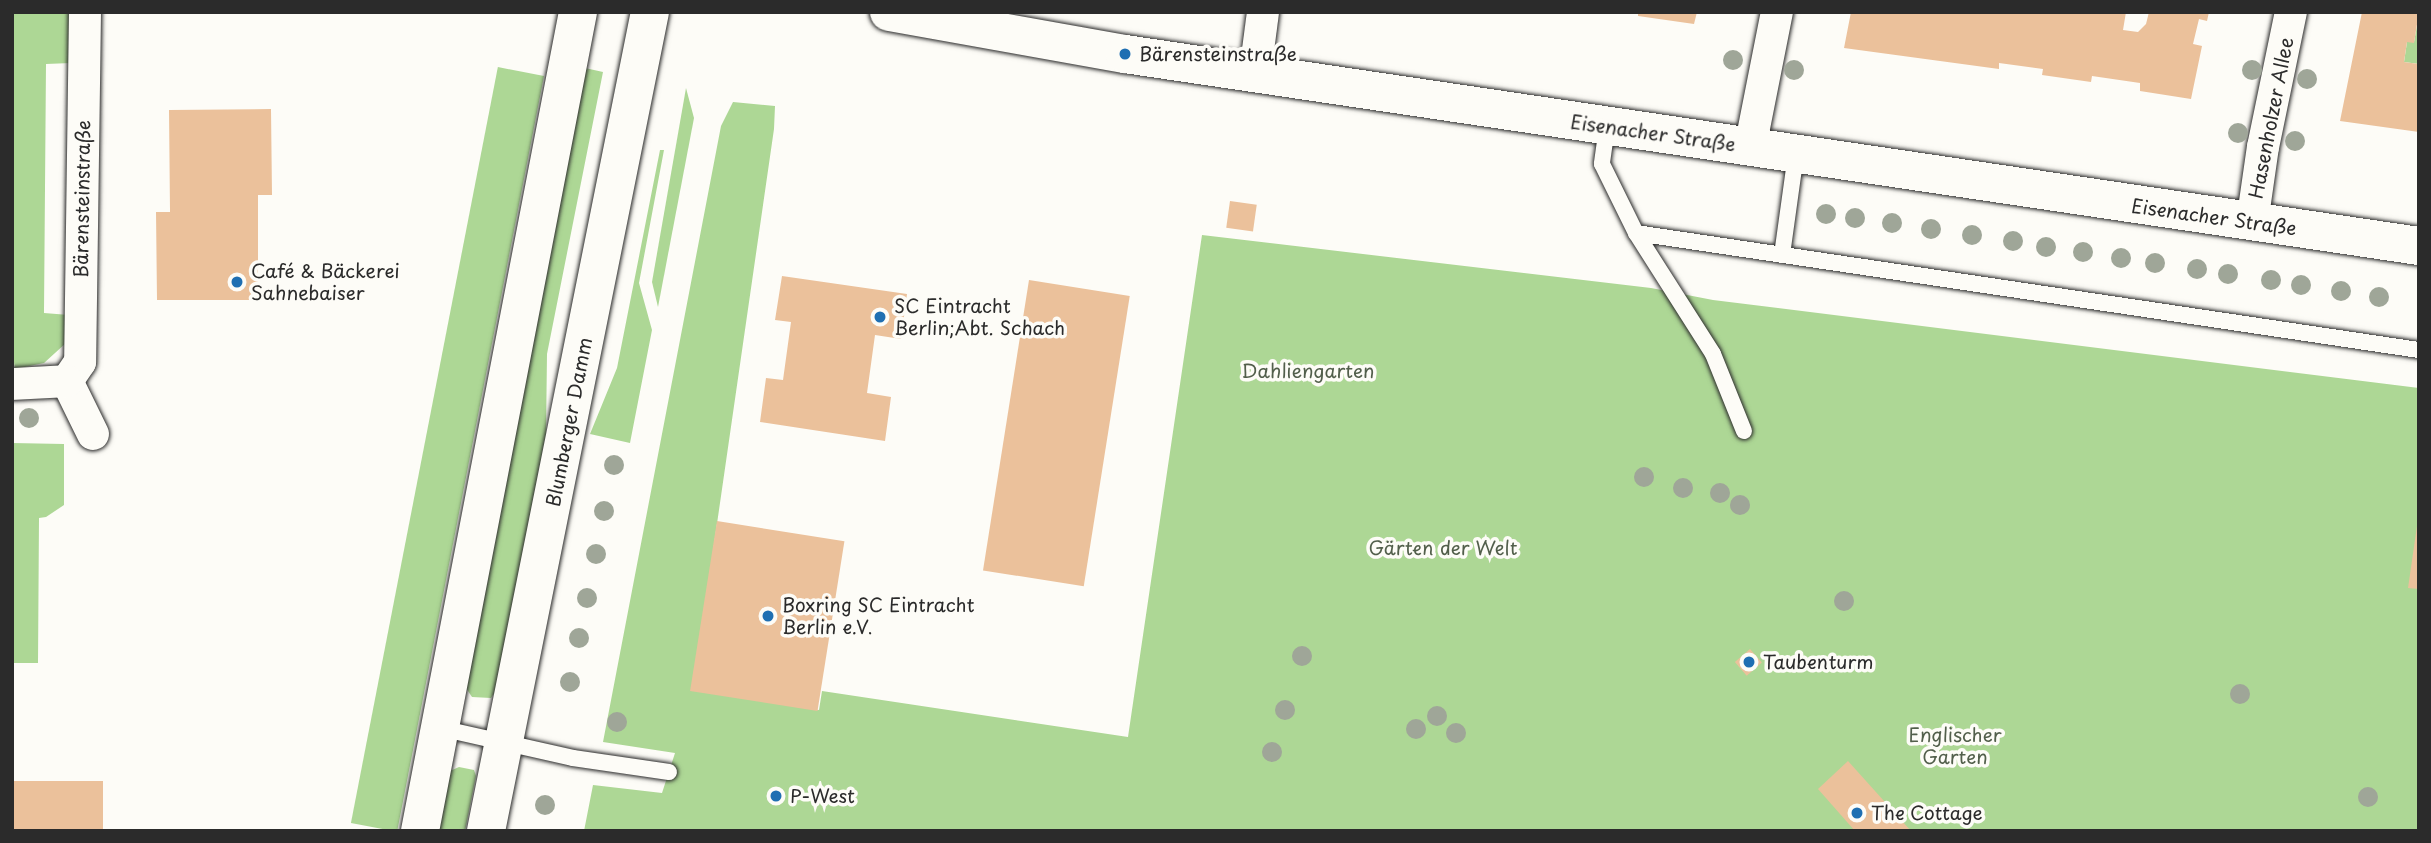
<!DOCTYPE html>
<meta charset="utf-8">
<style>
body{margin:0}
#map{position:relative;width:2431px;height:843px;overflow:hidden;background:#fdfcf7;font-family:"Playpen Sans",sans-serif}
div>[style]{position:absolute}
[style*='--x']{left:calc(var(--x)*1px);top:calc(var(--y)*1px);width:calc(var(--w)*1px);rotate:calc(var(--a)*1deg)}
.green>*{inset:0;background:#add795;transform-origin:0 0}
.building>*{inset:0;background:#ebc19b;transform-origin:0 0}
.roads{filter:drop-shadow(0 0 2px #2b2b2b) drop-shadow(0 0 2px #2b2b2b)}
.service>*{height:16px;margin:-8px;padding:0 8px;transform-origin:8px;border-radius:8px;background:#fdfcf7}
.minor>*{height:32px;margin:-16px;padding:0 16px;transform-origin:16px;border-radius:16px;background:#fdfcf7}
.tertiary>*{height:38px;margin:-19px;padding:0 19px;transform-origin:19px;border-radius:19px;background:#fdfcf7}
.secondary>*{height:38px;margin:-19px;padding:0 19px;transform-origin:19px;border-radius:19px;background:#fdfcf7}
.trees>*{width:20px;height:20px;margin:-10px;border-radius:50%;background:#9fa698}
.dots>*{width:19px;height:19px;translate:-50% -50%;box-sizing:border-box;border:4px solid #fdfcf7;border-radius:50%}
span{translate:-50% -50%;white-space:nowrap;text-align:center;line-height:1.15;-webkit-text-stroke:7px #fdfcf7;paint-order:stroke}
.poi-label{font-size:19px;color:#2b2b2b}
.left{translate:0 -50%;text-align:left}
.street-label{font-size:19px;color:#2b2b2b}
.park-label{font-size:19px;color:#525f4b}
.frame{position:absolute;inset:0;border:14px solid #2b2b2b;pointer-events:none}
</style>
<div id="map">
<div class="green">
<i style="clip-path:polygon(12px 12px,71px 12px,71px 63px,46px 64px,44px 313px,69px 315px,66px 343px,44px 363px,15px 369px,12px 349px)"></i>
<i style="clip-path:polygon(2419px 15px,2419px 64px,2404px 62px,2407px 42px,2414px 42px)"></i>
<i style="clip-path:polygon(585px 68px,603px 72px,547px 354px,546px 434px,495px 692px,491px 698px,472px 697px,466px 688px)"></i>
<i style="left:544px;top:76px;width:770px;height:47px;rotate:101deg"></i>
<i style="clip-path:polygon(686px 88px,694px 118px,658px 307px,652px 282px)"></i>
<i style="clip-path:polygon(733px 102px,775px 106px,774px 129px,693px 690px,819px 710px,822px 691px,1128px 737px,1202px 235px,1651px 288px,1713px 300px,2419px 388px,2419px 831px,584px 831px,593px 785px,662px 793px,675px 753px,603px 742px,721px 126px)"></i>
<i style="clip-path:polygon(660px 150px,664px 150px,639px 283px,652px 330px,630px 443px,590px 434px,617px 368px)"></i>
<i style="clip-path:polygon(12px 443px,64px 444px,64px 505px,46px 517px,39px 518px,38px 663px,12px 663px)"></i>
<i style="clip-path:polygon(459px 767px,474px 770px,476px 776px,465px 831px,438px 831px,450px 771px)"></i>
</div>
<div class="building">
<i style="clip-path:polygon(1638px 12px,1697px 12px,1694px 24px,1638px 16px)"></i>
<i style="clip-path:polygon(1851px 12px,2126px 12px,2123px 30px,2138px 32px,2146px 24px,2149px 12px,2209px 12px,2207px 21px,2199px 19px,2193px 44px,2202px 46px,2191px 99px,2140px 91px,2140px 83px,2092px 76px,2091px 82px,2042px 75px,2043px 69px,1999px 63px,1999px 69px,1844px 48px)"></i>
<i style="clip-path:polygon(2362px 12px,2419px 12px,2414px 43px,2407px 42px,2404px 62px,2419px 64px,2419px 132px,2340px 121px)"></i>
<i style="clip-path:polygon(271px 109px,272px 195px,258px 195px,258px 300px,157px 300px,156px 212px,170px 212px,169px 110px)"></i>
<i style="left:1230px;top:201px;width:27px;height:27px;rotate:8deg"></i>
<i style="clip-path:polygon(782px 276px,907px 294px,901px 339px,875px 335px,867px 393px,891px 397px,885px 441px,760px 422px,766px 378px,783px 380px,791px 322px,775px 320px)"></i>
<i style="left:1029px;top:280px;width:102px;height:294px;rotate:9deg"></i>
<i style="left:717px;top:521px;width:129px;height:172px;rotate:9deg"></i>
<i style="clip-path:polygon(2417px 526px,2419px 526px,2419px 589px,2408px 588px)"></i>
<i style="left:1750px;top:649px;width:18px;height:20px;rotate:49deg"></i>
<i style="clip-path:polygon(1848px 761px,1911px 831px,1855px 831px,1818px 789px)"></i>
<i style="left:12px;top:781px;width:91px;height:50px"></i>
</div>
<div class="roads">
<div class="service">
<i style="--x:1607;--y:127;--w:37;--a:98"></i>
<i style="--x:1602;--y:164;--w:77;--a:63.8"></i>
<i style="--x:1636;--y:233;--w:143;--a:57.5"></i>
<i style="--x:1713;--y:354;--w:83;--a:68.1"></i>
<i style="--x:1636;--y:233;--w:792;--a:8.5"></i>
<i style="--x:1782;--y:255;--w:102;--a:-82.1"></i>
<i style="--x:440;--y:728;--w:136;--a:12.7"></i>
<i style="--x:573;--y:758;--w:97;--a:8.3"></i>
</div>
<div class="minor">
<i style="--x:85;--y:12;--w:350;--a:90.8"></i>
<i style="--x:80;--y:362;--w:23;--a:124"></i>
<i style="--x:67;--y:381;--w:59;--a:63.9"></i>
<i style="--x:1255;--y:73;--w:62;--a:-82.5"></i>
<i style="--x:1750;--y:148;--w:139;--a:-78.8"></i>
<i style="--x:2252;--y:223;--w:77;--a:-81.8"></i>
<i style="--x:2263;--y:147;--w:138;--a:-78.3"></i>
<i style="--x:12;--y:384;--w:55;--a:-3.1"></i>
</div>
<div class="tertiary">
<i style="--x:889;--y:12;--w:240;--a:10.1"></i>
<i style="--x:1125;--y:54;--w:1308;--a:8.44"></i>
</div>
<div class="secondary">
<i style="--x:420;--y:831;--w:834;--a:-79.08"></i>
<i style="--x:486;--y:831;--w:835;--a:-78.68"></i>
</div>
</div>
<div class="trees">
<i style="left:1733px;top:60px"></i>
<i style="left:1794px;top:70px"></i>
<i style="left:2252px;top:70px"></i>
<i style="left:2307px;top:79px"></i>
<i style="left:2238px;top:133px"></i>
<i style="left:2295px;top:141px"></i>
<i style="left:1826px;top:214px"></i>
<i style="left:1855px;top:218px"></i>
<i style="left:1892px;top:223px"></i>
<i style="left:1931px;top:229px"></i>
<i style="left:1972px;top:235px"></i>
<i style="left:2013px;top:241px"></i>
<i style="left:2046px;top:247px"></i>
<i style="left:2083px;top:252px"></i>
<i style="left:2121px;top:258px"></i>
<i style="left:2155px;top:263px"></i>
<i style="left:2197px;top:269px"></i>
<i style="left:2228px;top:274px"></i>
<i style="left:2271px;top:280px"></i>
<i style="left:2301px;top:285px"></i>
<i style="left:2341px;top:291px"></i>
<i style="left:2379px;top:297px"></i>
<i style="left:29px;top:418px"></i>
<i style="left:614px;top:465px"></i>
<i style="left:1644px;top:477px"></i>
<i style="left:1683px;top:488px"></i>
<i style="left:1720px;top:493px"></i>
<i style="left:1740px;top:505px"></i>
<i style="left:604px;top:511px"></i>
<i style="left:596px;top:554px"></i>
<i style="left:587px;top:598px"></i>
<i style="left:1844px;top:601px"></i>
<i style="left:579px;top:638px"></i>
<i style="left:1302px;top:656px"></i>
<i style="left:570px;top:682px"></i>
<i style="left:2240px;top:694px"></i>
<i style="left:1285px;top:710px"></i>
<i style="left:1437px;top:716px"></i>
<i style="left:617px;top:722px"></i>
<i style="left:1416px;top:729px"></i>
<i style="left:1456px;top:733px"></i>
<i style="left:1272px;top:752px"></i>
<i style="left:2368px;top:797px"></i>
<i style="left:545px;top:805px"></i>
</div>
<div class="dots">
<i style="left:1125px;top:54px;background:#1f6fb2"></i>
<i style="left:237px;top:282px;background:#1f6fb2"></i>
<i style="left:880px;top:317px;background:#1f6fb2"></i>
<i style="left:768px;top:616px;background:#1f6fb2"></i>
<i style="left:1749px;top:662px;background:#1f6fb2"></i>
<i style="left:776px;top:796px;background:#1f6fb2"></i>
<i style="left:1857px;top:813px;background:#1f6fb2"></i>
</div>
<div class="poi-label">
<span class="left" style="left:1139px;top:54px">Bärensteinstraße</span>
<span class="left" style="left:251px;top:282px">Café &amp; Bäckerei<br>Sahnebaiser</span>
<span class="left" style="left:894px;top:317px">SC Eintracht<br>Berlin;Abt. Schach</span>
<span class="left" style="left:782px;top:616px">Boxring SC Eintracht<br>Berlin e.V.</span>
<span class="left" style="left:1763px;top:662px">Taubenturm</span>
<span class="left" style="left:790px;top:796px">P-West</span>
<span class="left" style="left:1871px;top:813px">The Cottage</span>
</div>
<div class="street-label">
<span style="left:2271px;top:118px;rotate:-79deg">Hasenholzer Allee</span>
<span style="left:1653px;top:133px;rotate:8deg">Eisenacher Straße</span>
<span style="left:82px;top:199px;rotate:-89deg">Bärensteinstraße</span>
<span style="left:2214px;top:217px;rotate:8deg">Eisenacher Straße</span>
<span style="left:569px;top:422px;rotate:-79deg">Blumberger Damm</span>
</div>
<div class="park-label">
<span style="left:1308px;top:371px">Dahliengarten</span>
<span style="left:1443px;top:548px">Gärten der Welt</span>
<span style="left:1955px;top:746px">Englischer<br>Garten</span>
</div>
<div class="frame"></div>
</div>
